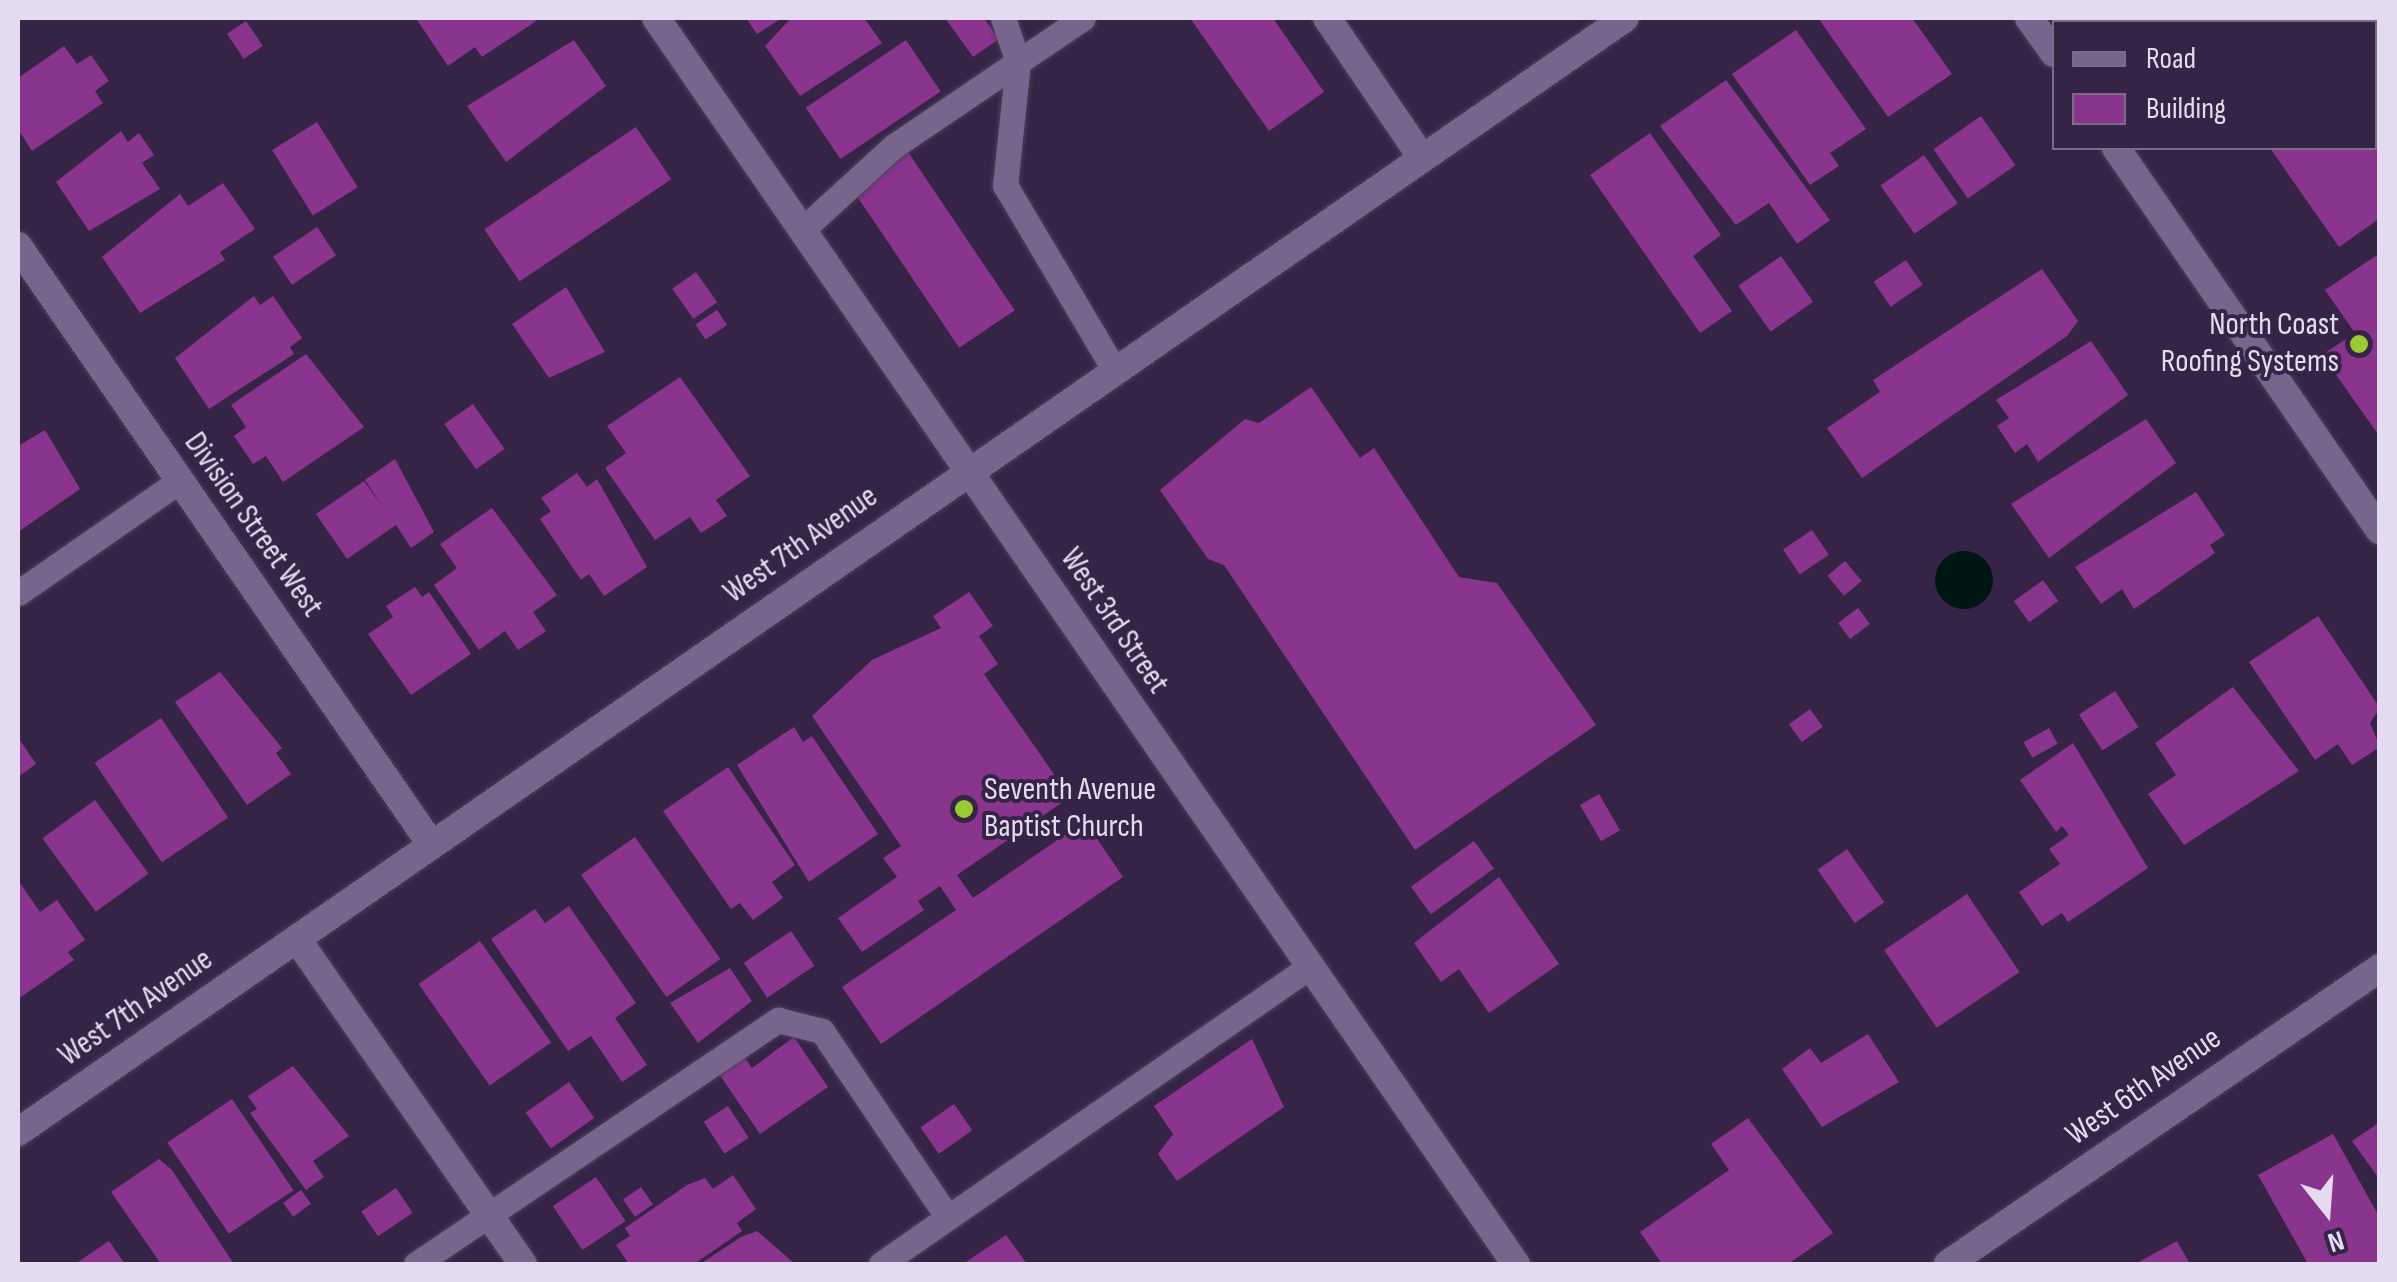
<!DOCTYPE html>
<style>
body{margin:0}
#map{position:relative;width:2397px;height:1282px;overflow:hidden;background:#352446;font-family:"Sofia Sans Condensed",sans-serif}
div>[style]{position:absolute}
[style*='--x']{left:calc(var(--x)*1px);top:calc(var(--y)*1px);width:calc(var(--w)*1px);rotate:calc(var(--a)*1deg)}
.water>*{inset:0;background:#001614}
.round{border-radius:50%}
.building>*{inset:0;background:#8a358d;transform-origin:0 0}
.roads{filter:drop-shadow(0 0 2px #4d3e5b) drop-shadow(0 0 2px #4d3e5b)}
.service>*{height:25px;margin:-12.5px;padding:0 12.5px;transform-origin:12.5px;border-radius:12.5px;background:#78658c}
.minor>*{height:28px;margin:-14px;padding:0 14px;transform-origin:14px;border-radius:14px;background:#78658c}
.tertiary>*{height:28px;margin:-14px;padding:0 14px;transform-origin:14px;border-radius:14px;background:#78658c}
.dots>*{width:28px;height:28px;translate:-50% -50%;box-sizing:border-box;border:5px solid #352446;border-radius:50%}
span{translate:-50% -50%;white-space:nowrap;text-align:center;line-height:1.15;-webkit-text-stroke:8px #352446;paint-order:stroke}
.poi-label{font-size:32px;color:#e5dbf1}
.right{translate:-100% -50%;text-align:right}
.left{translate:0 -50%;text-align:left}
.street-label{font-size:32px;color:#e5dbf1}
.frame{position:absolute;inset:0;border:20px solid #e5dbf1;pointer-events:none}
.legend{position:absolute;left:2052px;top:20px;width:325px;height:130px;box-sizing:border-box;background:#352446;border:2px solid #7b6d8a;margin:0;padding:12px 18px;list-style:none;font-size:30px;color:#e5dbf1}
.legend li{display:flex;align-items:center;gap:20px;height:50px}
.legend b{width:50px;border:2px solid #7b6d8a}
.north{position:absolute;left:2277px;top:1162px;width:100px;height:100px;-webkit-text-stroke:8px #352446;paint-order:stroke;rotate:163deg;font-size:28px;font-weight:700;line-height:40px;text-align:center;color:#e5dbf1}
.north::after{content:'';display:block;margin:auto;width:35px;height:45px;background:#e5dbf1;clip-path:polygon(50% 0,100% 100%,50% 72%,0 100%)}
</style>
<div id="map">
<div class="water">
<i class="round" style="left:1935px;top:551px;width:58px;height:58px"></i>
</div>
<div class="building">
<i style="clip-path:polygon(746px 18px,782px 18px,757px 34px)"></i>
<i style="clip-path:polygon(791px 18px,864px 18px,882px 43px,800px 96px,765px 46px)"></i>
<i style="clip-path:polygon(945px 18px,984px 18px,999px 39px,973px 57px)"></i>
<i style="clip-path:polygon(1190px 18px,1273px 18px,1324px 92px,1269px 131px)"></i>
<i style="clip-path:polygon(1818px 18px,1912px 18px,1952px 74px,1888px 117px)"></i>
<i style="clip-path:polygon(2222px 18px,2380px 18px,2380px 218px,2339px 247px,2270px 148px,2374px 148px,2374px 22px)"></i>
<i style="clip-path:polygon(417px 20px,534px 18px,536px 21px,482px 57px,475px 47px,448px 66px)"></i>
<i style="left:246px;top:21px;width:30px;height:23px;rotate:56deg"></i>
<i style="clip-path:polygon(1796px 30px,1866px 129px,1830px 153px,1839px 166px,1810px 185px,1732px 74px)"></i>
<i style="clip-path:polygon(574px 40px,606px 86px,506px 162px,467px 106px)"></i>
<i style="left:906px;top:40px;width:62px;height:121px;rotate:56deg"></i>
<i style="clip-path:polygon(64px 46px,77px 64px,91px 55px,109px 81px,95px 91px,103px 103px,32px 151px,18px 129px,18px 78px)"></i>
<i style="clip-path:polygon(1726px 80px,1830px 220px,1797px 244px,1769px 203px,1736px 225px,1660px 126px)"></i>
<i style="left:1981px;top:116px;width:60px;height:58px;rotate:55deg"></i>
<i style="left:317px;top:122px;width:77px;height:53px;rotate:58deg"></i>
<i style="left:636px;top:127px;width:63px;height:183px;rotate:56deg"></i>
<i style="clip-path:polygon(121px 131px,128px 142px,139px 133px,154px 155px,142px 163px,160px 189px,89px 231px,56px 182px)"></i>
<i style="clip-path:polygon(1650px 133px,1721px 235px,1693px 256px,1732px 311px,1700px 333px,1590px 175px)"></i>
<i style="left:908px;top:152px;width:191px;height:67px;rotate:56deg"></i>
<i style="left:1924px;top:155px;width:59px;height:53px;rotate:55deg"></i>
<i style="clip-path:polygon(223px 183px,255px 229px,220px 252px,225px 260px,140px 313px,102px 257px,180px 194px,188px 206px)"></i>
<i style="left:317px;top:227px;width:34px;height:53px;rotate:56deg"></i>
<i style="clip-path:polygon(2380px 253px,2380px 437px,2322px 355px,2355px 333px,2325px 290px)"></i>
<i style="left:1781px;top:256px;width:56px;height:52px;rotate:55deg"></i>
<i style="left:1906px;top:260px;width:30px;height:39px;rotate:56deg"></i>
<i style="clip-path:polygon(2042px 269px,2078px 321px,2067px 336px,1862px 478px,1827px 428px,1880px 392px,1873px 380px)"></i>
<i style="left:696px;top:272px;width:37px;height:29px;rotate:55deg"></i>
<i style="clip-path:polygon(566px 287px,605px 352px,549px 378px,512px 324px)"></i>
<i style="clip-path:polygon(254px 296px,260px 305px,273px 296px,302px 338px,290px 347px,294px 354px,209px 409px,175px 358px)"></i>
<i style="left:717px;top:310px;width:18px;height:26px;rotate:56deg"></i>
<i style="clip-path:polygon(2091px 341px,2128px 395px,2038px 462px,2027px 444px,2015px 453px,1997px 426px,2009px 418px,1996px 400px)"></i>
<i style="clip-path:polygon(306px 354px,364px 427px,283px 482px,266px 456px,253px 464px,234px 436px,246px 427px,231px 405px)"></i>
<i style="clip-path:polygon(680px 377px,750px 476px,716px 500px,727px 516px,701px 533px,690px 517px,655px 540px,605px 468px,626px 453px,607px 426px)"></i>
<i style="clip-path:polygon(1311px 387px,1360px 458px,1374px 448px,1459px 577px,1497px 583px,1596px 725px,1415px 850px,1224px 565px,1208px 559px,1160px 490px,1245px 419px,1259px 423px)"></i>
<i style="left:473px;top:404px;width:55px;height:35px;rotate:55deg"></i>
<i style="clip-path:polygon(2146px 419px,2176px 463px,2049px 558px,2011px 504px)"></i>
<i style="clip-path:polygon(45px 430px,80px 489px,18px 532px,18px 446px)"></i>
<i style="clip-path:polygon(395px 459px,434px 532px,411px 548px,396px 525px,347px 559px,316px 514px,364px 481px,385px 510px,365px 480px)"></i>
<i style="clip-path:polygon(577px 473px,587px 487px,597px 479px,647px 567px,604px 596px,589px 574px,581px 580px,540px 519px,551px 511px,541px 498px)"></i>
<i style="clip-path:polygon(2196px 492px,2225px 535px,2210px 545px,2215px 553px,2134px 609px,2122px 589px,2101px 604px,2075px 567px)"></i>
<i style="clip-path:polygon(492px 508px,557px 595px,533px 612px,546px 631px,518px 650px,505px 631px,479px 650px,434px 585px,457px 568px,440px 544px)"></i>
<i style="left:1812px;top:530px;width:30px;height:35px;rotate:56deg"></i>
<i style="left:1845px;top:561px;width:26px;height:23px;rotate:50deg"></i>
<i style="left:2043px;top:580px;width:26px;height:36px;rotate:54deg"></i>
<i style="clip-path:polygon(415px 587px,422px 597px,429px 592px,471px 654px,411px 695px,368px 634px,393px 617px,386px 606px)"></i>
<i style="clip-path:polygon(969px 592px,993px 626px,979px 636px,998px 664px,984px 674px,1070px 797px,957px 875px,973px 898px,1085px 821px,1123px 877px,881px 1044px,842px 987px,956px 910px,940px 886px,918px 901px,924px 910px,862px 952px,838px 918px,897px 877px,883px 858px,901px 846px,812px 716px,872px 660px,941px 628px,933px 616px)"></i>
<i style="left:1858px;top:608px;width:20px;height:25px;rotate:53deg"></i>
<i style="clip-path:polygon(2318px 616px,2380px 708px,2370px 723px,2380px 747px,2352px 765px,2338px 744px,2315px 760px,2249px 662px)"></i>
<i style="clip-path:polygon(220px 672px,282px 748px,276px 753px,291px 774px,247px 805px,175px 702px)"></i>
<i style="clip-path:polygon(2233px 687px,2299px 771px,2184px 845px,2148px 794px,2176px 775px,2155px 743px)"></i>
<i style="left:2115px;top:691px;width:43px;height:43px;rotate:57deg"></i>
<i style="left:1810px;top:709px;width:22px;height:26px;rotate:54deg"></i>
<i style="left:161px;top:718px;width:120px;height:80px;rotate:56deg"></i>
<i style="clip-path:polygon(794px 727px,803px 742px,812px 736px,878px 834px,809px 882px,737px 765px)"></i>
<i style="left:2049px;top:728px;width:18px;height:29px;rotate:61deg"></i>
<i style="clip-path:polygon(18px 737px,36px 764px,18px 777px)"></i>
<i style="clip-path:polygon(2073px 743px,2148px 868px,2068px 922px,2062px 913px,2042px 926px,2019px 892px,2060px 864px,2049px 849px,2069px 835px,2062px 826px,2056px 832px,2020px 780px)"></i>
<i style="clip-path:polygon(728px 767px,795px 865px,772px 882px,783px 898px,753px 920px,740px 903px,731px 909px,663px 811px)"></i>
<i style="left:1599px;top:794px;width:42px;height:22px;rotate:60deg"></i>
<i style="left:95px;top:800px;width:91px;height:65px;rotate:54deg"></i>
<i style="left:635px;top:837px;width:149px;height:66px;rotate:55deg"></i>
<i style="left:1474px;top:841px;width:34px;height:78px;rotate:54deg"></i>
<i style="left:1847px;top:849px;width:65px;height:36px;rotate:55deg"></i>
<i style="clip-path:polygon(1499px 877px,1559px 964px,1489px 1013px,1459px 969px,1441px 982px,1414px 943px)"></i>
<i style="clip-path:polygon(18px 880px,40px 912px,57px 900px,85px 940px,68px 952px,74px 960px,18px 999px)"></i>
<i style="left:1967px;top:894px;width:94px;height:100px;rotate:56deg"></i>
<i style="clip-path:polygon(569px 906px,636px 1003px,615px 1018px,647px 1065px,622px 1082px,591px 1036px,568px 1051px,491px 939px,535px 909px,545px 923px)"></i>
<i style="left:791px;top:931px;width:42px;height:57px;rotate:56deg"></i>
<i style="left:480px;top:941px;width:124px;height:75px;rotate:55deg"></i>
<i style="clip-path:polygon(730px 968px,752px 1001px,698px 1043px,670px 1003px)"></i>
<i style="clip-path:polygon(1868px 1034px,1899px 1082px,1822px 1127px,1782px 1069px,1810px 1048px,1821px 1063px)"></i>
<i style="clip-path:polygon(794px 1037px,828px 1087px,760px 1134px,719px 1074px,744px 1057px,752px 1068px)"></i>
<i style="clip-path:polygon(1252px 1039px,1284px 1107px,1177px 1181px,1158px 1154px,1173px 1134px,1154px 1106px)"></i>
<i style="clip-path:polygon(293px 1066px,349px 1136px,313px 1161px,324px 1177px,306px 1190px,250px 1113px,257px 1109px,248px 1096px)"></i>
<i style="left:569px;top:1082px;width:44px;height:53px;rotate:55deg"></i>
<i style="left:232px;top:1099px;width:110px;height:78px;rotate:56deg"></i>
<i style="left:954px;top:1104px;width:32px;height:41px;rotate:55deg"></i>
<i style="left:728px;top:1106px;width:38px;height:29px;rotate:57deg"></i>
<i style="clip-path:polygon(1748px 1118px,1833px 1233px,1788px 1264px,1662px 1264px,1640px 1232px,1729px 1170px,1711px 1144px)"></i>
<i style="clip-path:polygon(2380px 1122px,2380px 1180px,2352px 1141px)"></i>
<i style="clip-path:polygon(2333px 1134px,2380px 1218px,2380px 1264px,2308px 1264px,2258px 1175px)"></i>
<i style="clip-path:polygon(159px 1159px,172px 1170px,234px 1264px,161px 1264px,111px 1192px)"></i>
<i style="clip-path:polygon(733px 1175px,756px 1209px,737px 1223px,742px 1231px,694px 1264px,629px 1264px,616px 1245px,630px 1236px,625px 1228px,687px 1185px,705px 1178px,713px 1189px)"></i>
<i style="left:596px;top:1177px;width:53px;height:52px;rotate:56deg"></i>
<i style="left:641px;top:1187px;width:21px;height:22px;rotate:55deg"></i>
<i style="left:396px;top:1188px;width:30px;height:42px;rotate:56deg"></i>
<i style="left:301px;top:1190px;width:17px;height:22px;rotate:54deg"></i>
<i style="clip-path:polygon(757px 1231px,795px 1264px,700px 1264px,741px 1237px)"></i>
<i style="clip-path:polygon(1006px 1235px,1027px 1264px,963px 1264px)"></i>
<i style="clip-path:polygon(109px 1241px,125px 1264px,75px 1264px)"></i>
<i style="clip-path:polygon(2177px 1241px,2190px 1264px,2135px 1264px)"></i>
</div>
<div class="roads">
<div class="service">
<i style="--x:1003;--y:18;--w:46;--a:71.2"></i>
<i style="--x:1018;--y:62;--w:124;--a:96"></i>
<i style="--x:1005;--y:185;--w:216;--a:59.4"></i>
<i style="--x:803;--y:229;--w:123;--a:-42.4"></i>
<i style="--x:894;--y:146;--w:228;--a:-34.1"></i>
<i style="--x:18;--y:593;--w:196;--a:-34.8"></i>
<i style="--x:416;--y:1264;--w:437;--a:-34"></i>
<i style="--x:778;--y:1020;--w:45;--a:14"></i>
<i style="--x:822;--y:1031;--w:225;--a:56"></i>
<i style="--x:881;--y:1264;--w:521;--a:-34.76"></i>
</div>
<div class="minor">
<i style="--x:656;--y:18;--w:1514;--a:55.39"></i>
<i style="--x:1327;--y:18;--w:169;--a:55.8"></i>
<i style="--x:2029;--y:18;--w:43;--a:54.5"></i>
<i style="--x:2116;--y:148;--w:464;--a:55.4"></i>
<i style="--x:18;--y:246;--w:727;--a:55.37"></i>
<i style="--x:297;--y:939;--w:396;--a:55.2"></i>
<i style="--x:1948;--y:1264;--w:524;--a:-34.42"></i>
</div>
<div class="tertiary">
<i style="--x:18;--y:1132;--w:1955;--a:-34.73"></i>
</div>
</div>
<div class="dots">
<i style="left:2359px;top:344px;background:#9acb34"></i>
<i style="left:964px;top:809px;background:#9acb34"></i>
</div>
<div class="poi-label">
<span class="right" style="left:2339px;top:344px">North Coast<br>Roofing Systems</span>
<span class="left" style="left:984px;top:809px">Seventh Avenue<br>Baptist Church</span>
</div>
<div class="street-label">
<span style="left:253px;top:525px;rotate:55deg">Division Street West</span>
<span style="left:801px;top:545px;rotate:-35deg">West 7th Avenue</span>
<span style="left:1114px;top:621px;rotate:56deg">West 3rd Street</span>
<span style="left:136px;top:1008px;rotate:-35deg">West 7th Avenue</span>
<span style="left:2144px;top:1087px;rotate:-35deg">West 6th Avenue</span>
</div>
<div class="frame"></div>
<ul class="legend">
<li><b style="height:12px;background:#78658c"></b>Road</li>
<li><b style="height:28px;background:#8a358d"></b>Building</li>
</ul>
<div class="north">N</div>
</div>
